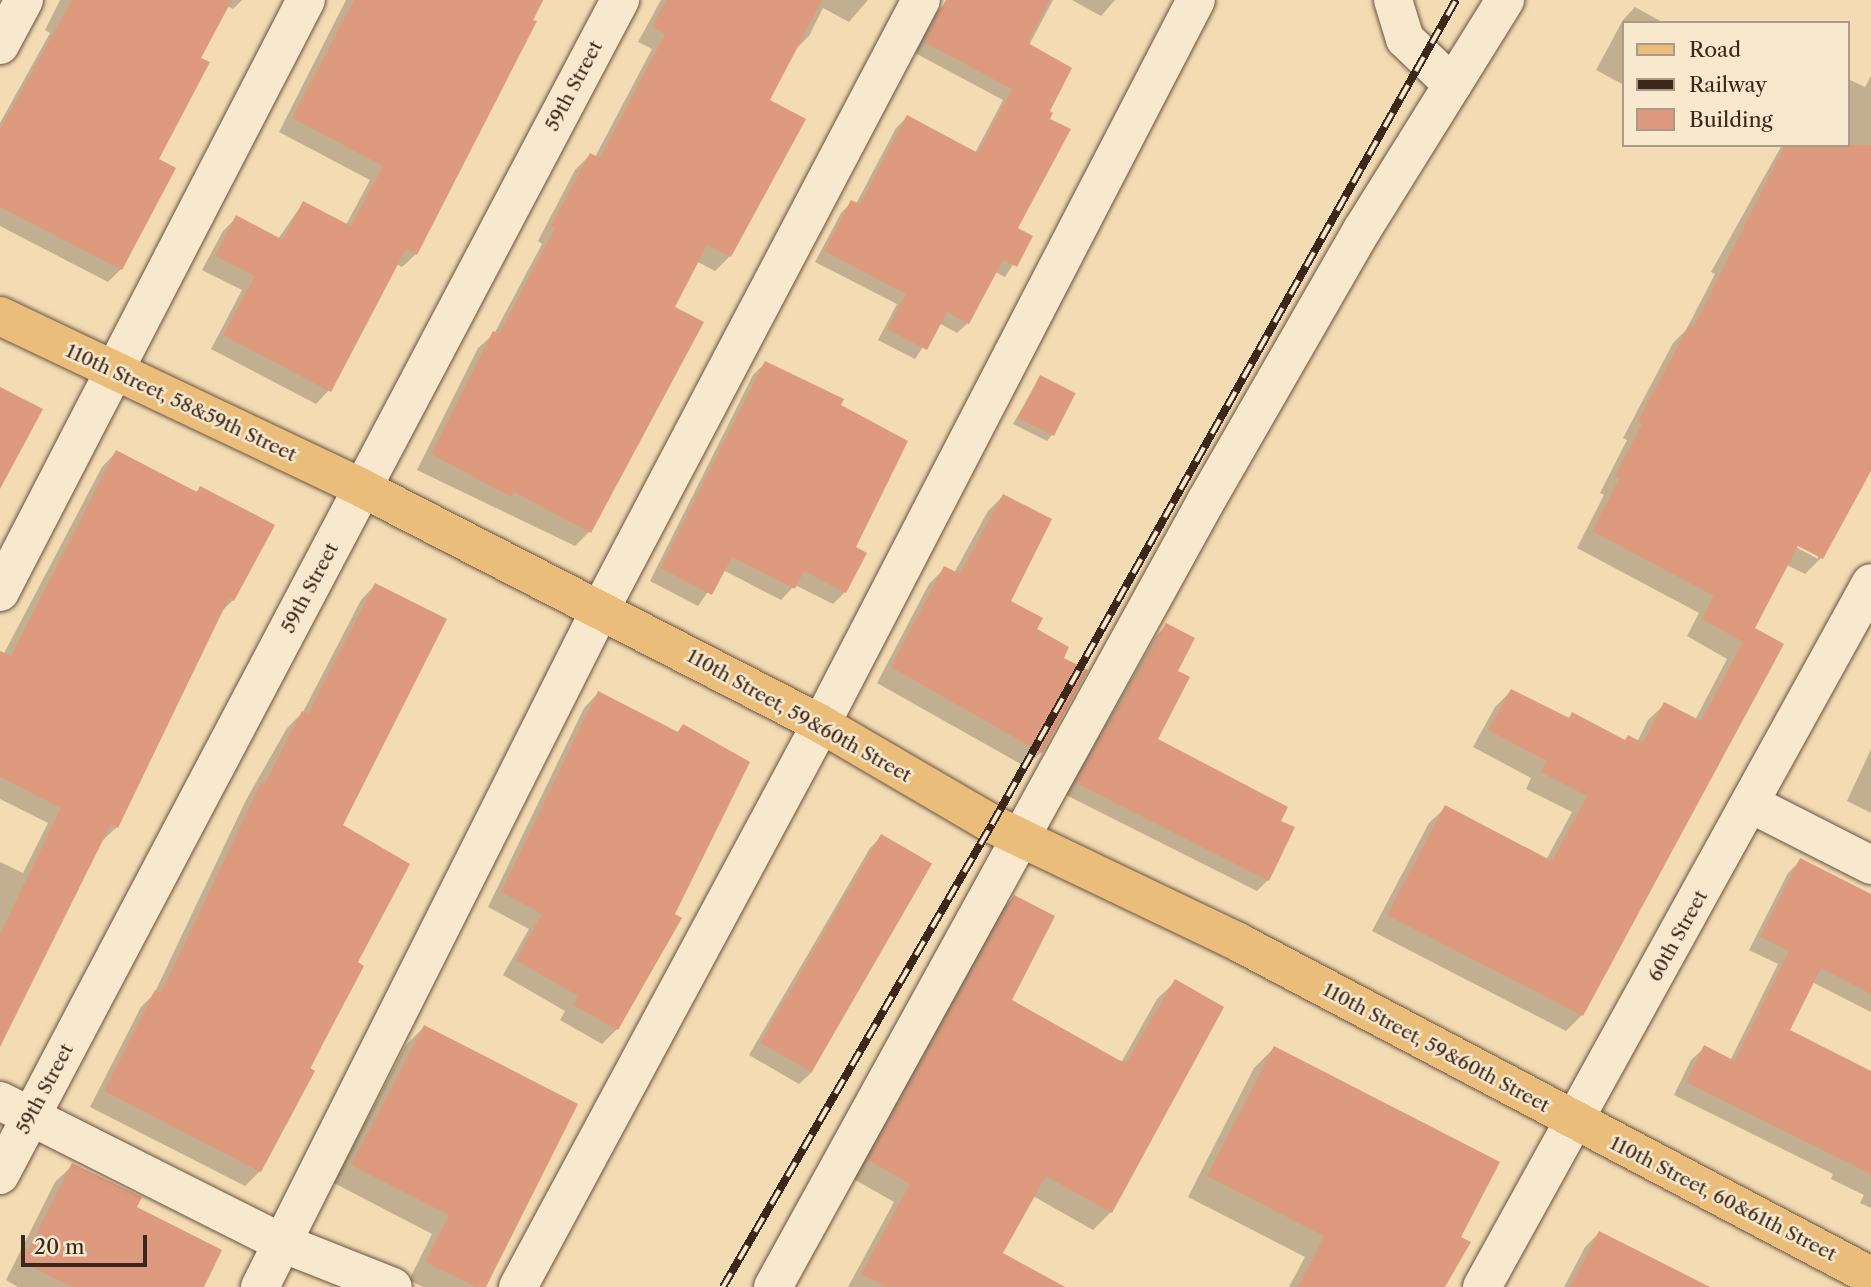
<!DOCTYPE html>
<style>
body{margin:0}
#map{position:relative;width:1871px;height:1287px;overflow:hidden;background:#f3dbb4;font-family:"Libre Caslon Text",serif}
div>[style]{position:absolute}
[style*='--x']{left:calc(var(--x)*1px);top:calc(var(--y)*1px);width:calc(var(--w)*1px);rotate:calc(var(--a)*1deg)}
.shadow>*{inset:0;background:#0003}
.building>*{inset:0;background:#dd9a7e;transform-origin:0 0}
.roads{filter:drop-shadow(0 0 2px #6a5340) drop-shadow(0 0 2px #6a5340)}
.minor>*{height:38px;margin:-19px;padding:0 19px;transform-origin:19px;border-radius:19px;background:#f7e8ce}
.major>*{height:38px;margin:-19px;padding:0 19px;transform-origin:19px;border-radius:19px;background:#eabe7a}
.rail>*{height:8px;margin-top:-4px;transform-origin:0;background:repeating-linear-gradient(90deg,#f7e8ce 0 16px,#3d261a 0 32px);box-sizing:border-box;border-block:2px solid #3d261a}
span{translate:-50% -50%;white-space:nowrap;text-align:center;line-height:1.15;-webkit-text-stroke:5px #f7e8ce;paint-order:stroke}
.street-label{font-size:19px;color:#3d261a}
.legend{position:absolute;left:1622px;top:21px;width:228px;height:126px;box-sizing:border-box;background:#f7e8ce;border:2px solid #ad9a86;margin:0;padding:9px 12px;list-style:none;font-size:21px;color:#3d261a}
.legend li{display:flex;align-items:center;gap:14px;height:35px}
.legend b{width:35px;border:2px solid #ad9a86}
.scale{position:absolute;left:21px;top:1235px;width:126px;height:32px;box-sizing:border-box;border:4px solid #3d261a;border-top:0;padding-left:9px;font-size:21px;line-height:24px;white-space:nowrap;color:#3d261a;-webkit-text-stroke:5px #f7e8ce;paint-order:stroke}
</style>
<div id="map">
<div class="shadow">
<i style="clip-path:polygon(60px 0,242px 0,233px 9px,227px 6px,199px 59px,156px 159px,121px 269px,108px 282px,0 226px,0 123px,50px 33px,45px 30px)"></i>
<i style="clip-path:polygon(346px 0,543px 0,416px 254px,402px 267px,396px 264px,329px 390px,316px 404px,211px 349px,242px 290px,202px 270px,223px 231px,237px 217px,278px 239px,303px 203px,346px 225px,370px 180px,279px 132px)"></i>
<i style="clip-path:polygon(661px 0,868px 0,849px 22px,823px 8px,809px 36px,793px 52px,767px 101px,803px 120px,730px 256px,715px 271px,698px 262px,672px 308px,590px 531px,575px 546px,417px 470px,478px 348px,494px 334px,542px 244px,538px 241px,575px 170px,590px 155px,595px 157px,652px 49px,638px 42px)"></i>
<i style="clip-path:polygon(966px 0,1053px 0,1028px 47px,1047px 112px,1016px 229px,1031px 237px,1005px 277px,995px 272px,968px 323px,957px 333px,939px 323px,915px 359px,878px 340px,897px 304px,815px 262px,841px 213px,852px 202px,856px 204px,896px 128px,907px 117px,975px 153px,1003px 100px,915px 53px,936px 13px,946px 2px)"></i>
<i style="clip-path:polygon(1072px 0,1115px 0,1101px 16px)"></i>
<i style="clip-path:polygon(1635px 7px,1664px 23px,1624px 23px,1624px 85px,1596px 70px,1623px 20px)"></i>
<i style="clip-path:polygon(evenodd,1871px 76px,1871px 466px,1821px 558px,1805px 574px,1787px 565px,1753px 629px,1582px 1015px,1566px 1031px,1372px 931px,1429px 823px,1446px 807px,1546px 860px,1572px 812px,1526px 789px,1531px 778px,1473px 747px,1495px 707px,1511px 691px,1567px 719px,1573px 714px,1624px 741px,1637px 742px,1648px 720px,1665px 704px,1695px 720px,1727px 659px,1687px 636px,1699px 613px,1577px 548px,1604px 495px,1600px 493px,1627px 440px,1623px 438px,1673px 343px,1686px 330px,1715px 274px,1711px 272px,1782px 145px,1848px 145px,1848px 79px,1865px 87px,1871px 76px,1791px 540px,1818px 555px,1818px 559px,1790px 544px,1791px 540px)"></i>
<i style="clip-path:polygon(765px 363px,838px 406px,854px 547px,845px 592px,833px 604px,795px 585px,781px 600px,723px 570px,698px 606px,650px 581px,753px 375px)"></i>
<i style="clip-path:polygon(1040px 377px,1052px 435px,1047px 441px,1013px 424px)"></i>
<i style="clip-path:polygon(116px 452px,195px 493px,201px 488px,233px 600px,219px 614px,117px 827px,102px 841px,0 1038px,0 862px,23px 873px,48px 823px,0 799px,0 661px,102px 467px)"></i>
<i style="clip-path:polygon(1003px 496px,1009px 602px,1061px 659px,1041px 752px,1026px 767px,877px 683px,929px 584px,945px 568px,954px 573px,988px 511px)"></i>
<i style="clip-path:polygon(375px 585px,340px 825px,355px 963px,361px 966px,260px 1171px,245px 1186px,90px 1107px,141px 1007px,154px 994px,246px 800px,287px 728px,303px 712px,361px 600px)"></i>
<i style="clip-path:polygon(1167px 625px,1175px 672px,1156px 739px,1278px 821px,1268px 880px,1257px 891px,1066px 795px,1156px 636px)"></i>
<i style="clip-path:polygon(598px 693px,676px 733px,683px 726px,617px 1029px,602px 1044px,560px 1020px,565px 1011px,503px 975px,529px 929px,488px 907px,584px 708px)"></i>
<i style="clip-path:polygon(1871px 749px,1871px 813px,1847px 801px)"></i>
<i style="clip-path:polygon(882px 836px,812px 1072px,799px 1084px,749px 1055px,870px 848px)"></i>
<i style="clip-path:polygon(1801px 860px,1871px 896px,1871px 1012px,1812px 982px,1788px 1031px,1871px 1073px,1871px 1208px,1860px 1203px,1864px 1195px,1831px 1179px,1833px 1174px,1674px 1095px,1691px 1060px,1704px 1048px,1730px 1061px,1778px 964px,1749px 950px,1788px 873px)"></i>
<i style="clip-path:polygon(1014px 897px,1009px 1001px,1121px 1063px,1157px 999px,1175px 982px,1222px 1008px,1111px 1212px,1093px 1230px,1033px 1196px,1000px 1254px,1046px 1287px,848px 1287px,894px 1202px,852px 1178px,996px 915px)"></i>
<i style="clip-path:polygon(424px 1027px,484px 1287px,423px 1287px,409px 1280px,432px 1234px,334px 1183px,406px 1045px)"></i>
<i style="clip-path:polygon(1274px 1048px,1459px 1238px,1443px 1287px,1289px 1287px,1305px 1257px,1188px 1197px,1254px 1068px)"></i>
<i style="clip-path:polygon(73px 1165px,134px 1208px,202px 1287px,18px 1287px,6px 1280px,55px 1182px)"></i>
<i style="clip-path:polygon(1599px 1233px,1704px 1287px,1564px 1287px,1585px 1247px)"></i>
</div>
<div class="building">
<i style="clip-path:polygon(72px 0,232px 0,201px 58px,210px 62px,159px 159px,176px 168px,122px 270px,0 207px,0 129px)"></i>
<i style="clip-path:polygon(354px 0,543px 0,533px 20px,537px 21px,417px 255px,406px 249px,331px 392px,223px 335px,255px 276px,215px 256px,236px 215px,283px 240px,303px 201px,351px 226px,383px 166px,292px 118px)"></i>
<i style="clip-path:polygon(666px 0,822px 0,770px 100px,806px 119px,731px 257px,707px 245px,675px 307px,704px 322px,591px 533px,514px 492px,511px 497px,431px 454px,493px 331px,499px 334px,555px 228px,551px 226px,590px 153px,600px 158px,665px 34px,652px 27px)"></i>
<i style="clip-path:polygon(946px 0,1050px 0,1028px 43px,1072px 68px,1050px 111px,1053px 113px,1050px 119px,1071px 129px,1018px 228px,1033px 236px,1017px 267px,1003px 260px,969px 324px,947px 312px,927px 350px,887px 329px,906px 294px,824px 251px,851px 200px,860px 204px,907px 115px,978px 153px,1012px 89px,924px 42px)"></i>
<i style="clip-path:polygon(1785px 145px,1871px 145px,1871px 471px,1823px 559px,1798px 546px,1755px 628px,1784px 644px,1583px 1016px,1387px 915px,1445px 805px,1552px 861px,1587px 796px,1541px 772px,1547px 761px,1488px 730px,1511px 689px,1569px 718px,1572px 712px,1625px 740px,1628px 735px,1643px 743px,1664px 702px,1701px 721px,1743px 642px,1702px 619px,1714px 596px,1592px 531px,1619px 479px,1615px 476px,1642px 424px,1638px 421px,1689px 325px,1694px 327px)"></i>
<i style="clip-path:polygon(765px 361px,844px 399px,841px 405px,908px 441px,856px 547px,867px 553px,846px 593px,804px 571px,795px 589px,732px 557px,712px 595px,661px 568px)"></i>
<i style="left:1040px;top:375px;width:40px;height:48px;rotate:27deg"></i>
<i style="clip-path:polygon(0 387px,43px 409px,0 489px)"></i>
<i style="clip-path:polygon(116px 450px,197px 492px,200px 486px,275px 525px,234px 601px,229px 598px,118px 828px,111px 824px,0 1047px,0 934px,61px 808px,0 777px,0 651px,11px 656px)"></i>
<i style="clip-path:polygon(1003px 494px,1052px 519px,1011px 601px,1043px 618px,1037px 629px,1069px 647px,1064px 658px,1088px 670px,1042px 753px,891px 667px,944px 566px,960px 574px)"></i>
<i style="clip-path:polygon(375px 583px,447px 619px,343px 825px,410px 864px,358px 962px,364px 966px,310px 1068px,315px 1071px,261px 1172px,104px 1091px,155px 990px,161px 993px,261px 783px,264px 785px,302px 711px,308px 714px)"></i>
<i style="clip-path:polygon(1166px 623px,1195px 638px,1178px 671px,1190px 677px,1158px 739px,1288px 807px,1281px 821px,1295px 827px,1269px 881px,1076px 783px)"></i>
<i style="clip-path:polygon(598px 691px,678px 732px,683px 724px,750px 762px,675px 914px,682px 918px,618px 1030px,573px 1005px,578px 996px,516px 960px,542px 914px,501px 892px)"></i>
<i style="left:881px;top:834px;width:59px;height:241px;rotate:30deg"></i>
<i style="clip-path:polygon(1800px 858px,1871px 894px,1871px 994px,1821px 968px,1790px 1030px,1871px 1071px,1871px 1174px,1686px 1082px,1704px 1045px,1735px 1061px,1789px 951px,1760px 937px)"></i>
<i style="clip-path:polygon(1014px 895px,1055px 916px,1012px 1000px,1117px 1059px,1126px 1063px,1175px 979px,1224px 1007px,1112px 1213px,1046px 1176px,1003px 1253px,1065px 1287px,886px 1287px,861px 1274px,910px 1184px,868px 1160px)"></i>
<i style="clip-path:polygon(424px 1025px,578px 1104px,486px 1287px,476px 1287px,425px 1262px,449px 1215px,351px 1165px)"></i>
<i style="clip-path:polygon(1274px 1046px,1500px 1162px,1461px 1237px,1471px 1242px,1445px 1287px,1298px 1287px,1324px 1236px,1207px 1176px)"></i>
<i style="clip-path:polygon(72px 1163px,142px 1197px,137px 1207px,222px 1250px,204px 1287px,72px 1287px,22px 1262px)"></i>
<i style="clip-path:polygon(1599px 1231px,1710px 1287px,1570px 1287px)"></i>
</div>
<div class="roads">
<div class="minor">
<i style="--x:1393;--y:0;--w:41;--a:72.9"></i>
<i style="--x:1405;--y:39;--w:66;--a:43.8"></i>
<i style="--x:0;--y:45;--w:51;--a:-61.9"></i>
<i style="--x:0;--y:592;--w:666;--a:-62.67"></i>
<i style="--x:1751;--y:804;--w:135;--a:26.9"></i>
<i style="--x:0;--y:1101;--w:316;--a:26.7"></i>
<i style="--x:282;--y:1243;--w:119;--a:21.6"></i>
<i style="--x:0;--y:1175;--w:1329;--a:-62.18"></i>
<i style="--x:260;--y:1287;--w:758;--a:-63.33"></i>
<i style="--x:600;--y:610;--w:689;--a:-62.25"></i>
<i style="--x:518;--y:1287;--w:639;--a:-61.71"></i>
<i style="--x:821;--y:724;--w:815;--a:-62.62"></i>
<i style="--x:773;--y:1287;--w:897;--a:-61.15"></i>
<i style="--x:1206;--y:501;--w:313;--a:-60.1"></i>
<i style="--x:1362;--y:230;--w:271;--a:-58.1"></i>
<i style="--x:1482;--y:1287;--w:804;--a:-61.08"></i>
</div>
<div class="major">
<i style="--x:0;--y:316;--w:401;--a:25.4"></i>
<i style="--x:362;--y:488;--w:516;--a:27.21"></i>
<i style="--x:821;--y:724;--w:198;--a:30.3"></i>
<i style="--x:992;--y:824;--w:273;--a:25.6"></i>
<i style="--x:1238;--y:942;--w:716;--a:27.82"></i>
</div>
</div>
<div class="rail">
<i style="--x:723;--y:1287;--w:535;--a:-59.84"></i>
<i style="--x:992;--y:824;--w:946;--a:-60.62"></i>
</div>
<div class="street-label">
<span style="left:574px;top:86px;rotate:-62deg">59th Street</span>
<span style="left:181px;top:403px;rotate:25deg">110th Street, 58&amp;59th Street</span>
<span style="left:310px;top:588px;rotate:-62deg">59th Street</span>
<span style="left:799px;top:716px;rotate:29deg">110th Street, 59&amp;60th Street</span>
<span style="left:1678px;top:936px;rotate:-61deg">60th Street</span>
<span style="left:1436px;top:1048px;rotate:28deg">110th Street, 59&amp;60th Street</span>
<span style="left:45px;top:1089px;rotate:-62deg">59th Street</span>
<span style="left:1723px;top:1199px;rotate:27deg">110th Street, 60&amp;61th Street</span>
</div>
<ul class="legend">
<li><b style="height:9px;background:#eabe7a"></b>Road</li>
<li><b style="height:9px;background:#3d261a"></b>Railway</li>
<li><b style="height:19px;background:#dd9a7e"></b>Building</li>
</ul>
<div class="scale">20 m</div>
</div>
